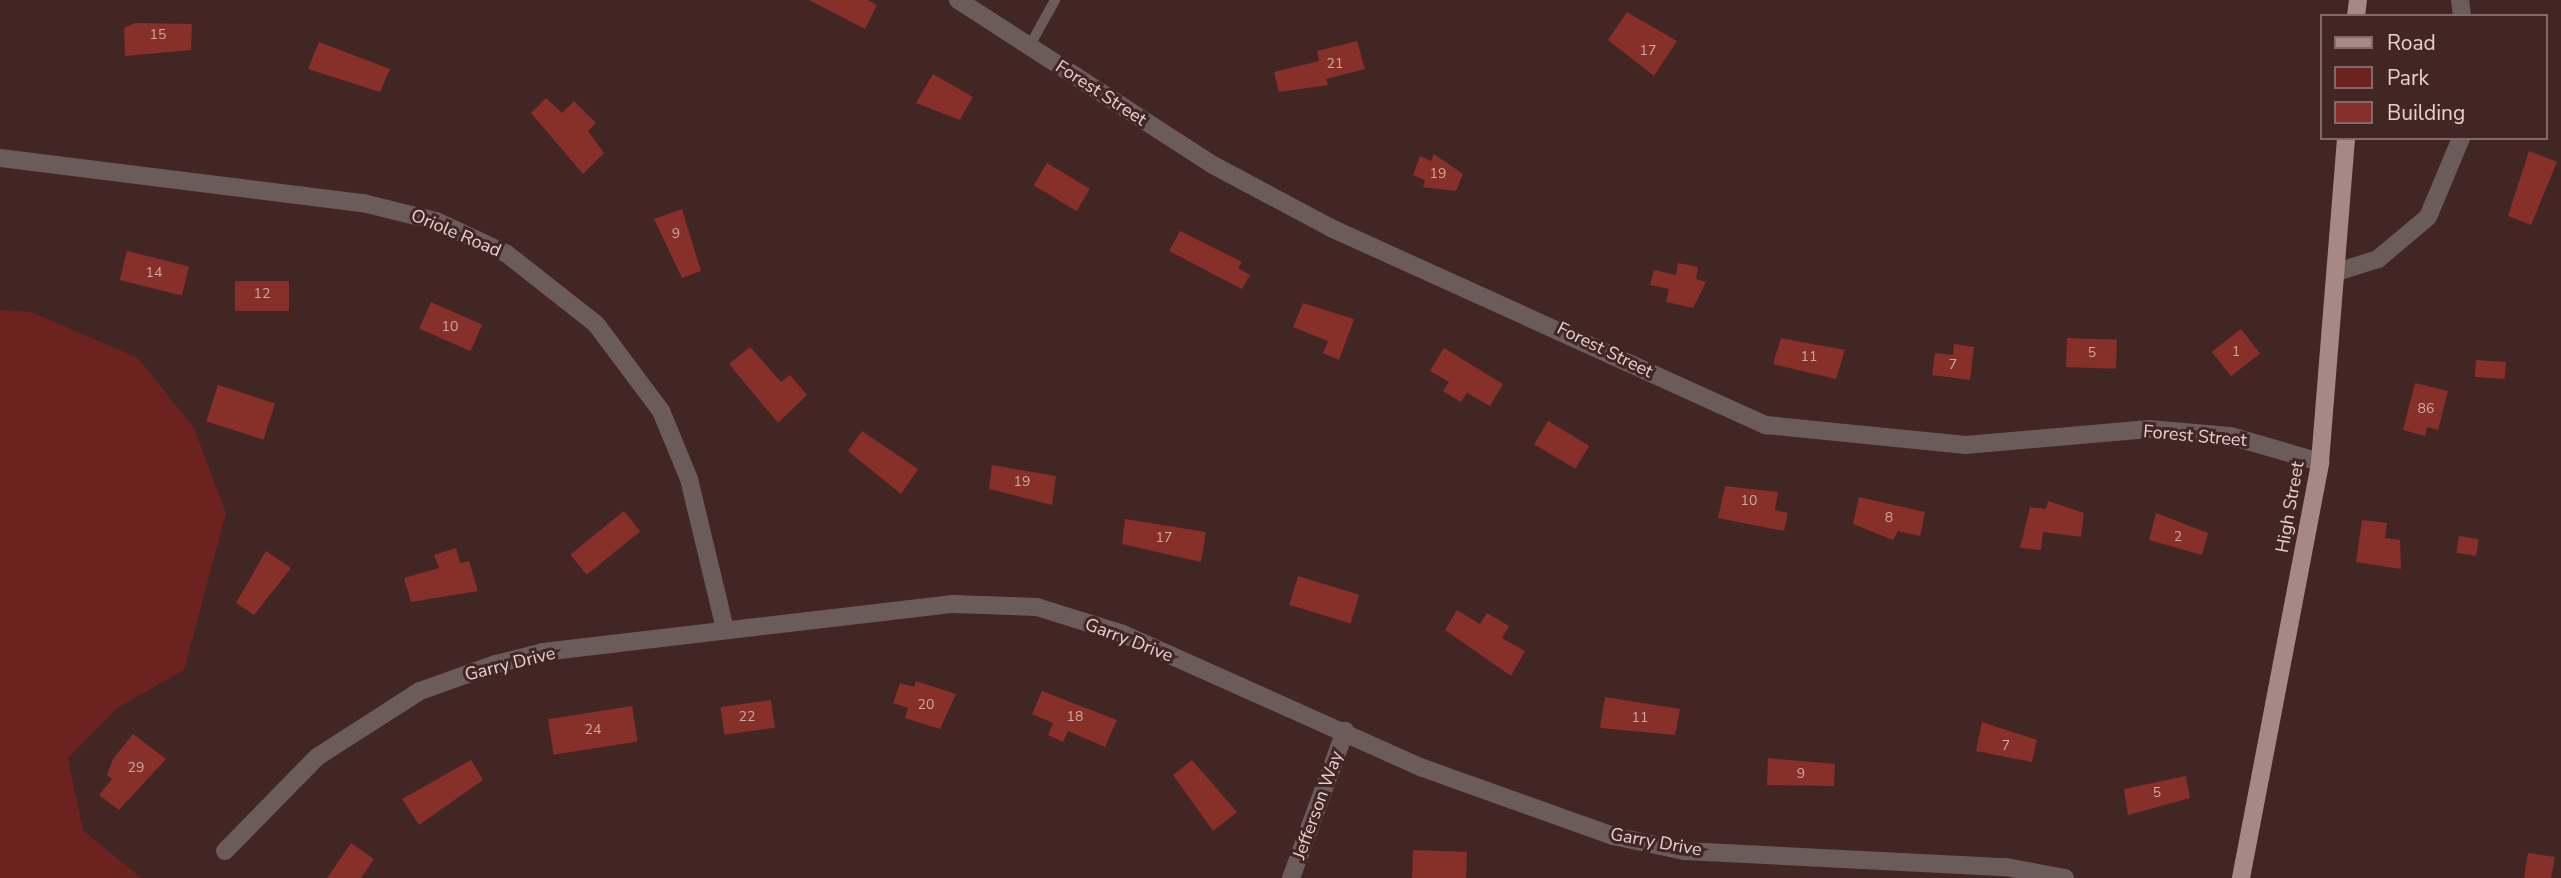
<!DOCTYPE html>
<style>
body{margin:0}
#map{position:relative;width:2561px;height:878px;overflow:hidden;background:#422623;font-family:"Nunito Sans",sans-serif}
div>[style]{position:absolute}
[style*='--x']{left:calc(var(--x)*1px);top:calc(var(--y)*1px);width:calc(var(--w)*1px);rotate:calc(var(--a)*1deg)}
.green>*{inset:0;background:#6c221e}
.building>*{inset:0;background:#872f29;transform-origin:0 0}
.lane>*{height:10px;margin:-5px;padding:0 5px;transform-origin:5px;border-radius:5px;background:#6b5c5a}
.street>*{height:18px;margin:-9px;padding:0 9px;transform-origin:9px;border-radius:9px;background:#6b5c5a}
.primary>*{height:18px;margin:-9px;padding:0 9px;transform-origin:9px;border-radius:9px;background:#a68884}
span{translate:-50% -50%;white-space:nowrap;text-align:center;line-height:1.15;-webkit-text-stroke:6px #422623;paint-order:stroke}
.number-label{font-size:14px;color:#cda8a5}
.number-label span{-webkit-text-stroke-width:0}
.street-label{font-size:18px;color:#e4d1ce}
.legend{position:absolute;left:2320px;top:14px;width:228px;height:126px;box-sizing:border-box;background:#422623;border:2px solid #836a67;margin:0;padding:9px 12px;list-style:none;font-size:21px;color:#e4d1ce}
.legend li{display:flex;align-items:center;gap:14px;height:35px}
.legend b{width:35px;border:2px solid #836a67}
</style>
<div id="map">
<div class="green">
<i style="clip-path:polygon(0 310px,31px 312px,138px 358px,194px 428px,226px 513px,184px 670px,117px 708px,68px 758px,83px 830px,141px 878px,0 878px)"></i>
</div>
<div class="building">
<i style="clip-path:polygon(809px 0,868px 0,877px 5px,865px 29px)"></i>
<i style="clip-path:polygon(1627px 12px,1677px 41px,1654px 76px,1608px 40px)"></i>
<i style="clip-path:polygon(135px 23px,192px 24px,191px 50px,125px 56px,124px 28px)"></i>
<i style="clip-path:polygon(1357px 41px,1365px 69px,1326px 79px,1328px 85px,1279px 92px,1274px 72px,1319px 61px,1317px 51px)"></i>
<i style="clip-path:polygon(319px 42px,390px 69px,380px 92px,308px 69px)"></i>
<i style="clip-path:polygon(933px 74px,973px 97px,960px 120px,916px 103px)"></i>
<i style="clip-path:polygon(546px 98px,562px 113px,574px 101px,596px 123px,588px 131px,604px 153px,583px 174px,531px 113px)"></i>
<i style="clip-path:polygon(2529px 151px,2557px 162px,2531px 225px,2508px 216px)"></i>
<i style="clip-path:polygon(1434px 154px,1463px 174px,1456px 191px,1423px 187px,1425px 180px,1413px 175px,1420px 156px,1431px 161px)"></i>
<i style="left:1047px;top:163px;width:50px;height:26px;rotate:31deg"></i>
<i style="clip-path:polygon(682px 209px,701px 271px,682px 278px,654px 219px)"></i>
<i style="clip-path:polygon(1180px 231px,1242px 262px,1238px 268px,1250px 275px,1242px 289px,1169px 251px)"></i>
<i style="left:127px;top:251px;width:64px;height:30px;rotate:14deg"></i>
<i style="clip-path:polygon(1678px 263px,1698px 267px,1696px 279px,1706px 282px,1693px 308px,1666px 302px,1669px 289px,1650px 285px,1654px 270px,1676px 275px)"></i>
<i style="left:235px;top:281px;width:54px;height:30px"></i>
<i style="left:431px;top:302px;width:56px;height:29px;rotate:24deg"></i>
<i style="clip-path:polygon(1303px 303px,1354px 319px,1339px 360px,1323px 353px,1328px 341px,1293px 327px)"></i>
<i style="left:2241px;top:329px;width:31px;height:37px;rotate:52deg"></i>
<i style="clip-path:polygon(1781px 338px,1845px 350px,1836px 379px,1773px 364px)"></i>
<i style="left:2067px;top:338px;width:50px;height:29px;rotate:2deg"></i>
<i style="clip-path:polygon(1954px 344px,1974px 347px,1970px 380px,1932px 375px,1935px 353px,1953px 355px)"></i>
<i style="clip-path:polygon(750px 347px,781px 382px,790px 375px,807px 395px,778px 423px,729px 364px)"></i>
<i style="clip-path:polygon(1444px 348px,1503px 384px,1490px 406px,1467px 393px,1461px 402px,1443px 391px,1449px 382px,1430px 371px)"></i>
<i style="left:2476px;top:360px;width:30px;height:17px;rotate:4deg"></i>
<i style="clip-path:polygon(2415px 383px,2448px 391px,2438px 430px,2427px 427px,2425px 436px,2403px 430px)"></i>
<i style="left:218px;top:385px;width:60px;height:38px;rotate:18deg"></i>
<i style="left:1548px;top:421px;width:48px;height:27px;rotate:31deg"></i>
<i style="clip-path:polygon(862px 431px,918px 469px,901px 494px,848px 451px)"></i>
<i style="clip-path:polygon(992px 465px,1056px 476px,1052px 505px,989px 489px)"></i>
<i style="clip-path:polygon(1725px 486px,1778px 492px,1775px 510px,1788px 513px,1784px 531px,1718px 518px)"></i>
<i style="clip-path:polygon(1859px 497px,1925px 512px,1920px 536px,1898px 531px,1893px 540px,1853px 524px)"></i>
<i style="clip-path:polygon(2048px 501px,2084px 513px,2081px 537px,2043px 532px,2041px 550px,2020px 548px,2030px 507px,2046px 509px)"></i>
<i style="left:624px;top:511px;width:26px;height:69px;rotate:51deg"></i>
<i style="clip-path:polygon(2156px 513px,2208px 533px,2202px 555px,2149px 540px)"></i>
<i style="clip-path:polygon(1125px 519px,1206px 532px,1201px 562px,1122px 544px)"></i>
<i style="clip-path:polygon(2362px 520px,2387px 523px,2385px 538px,2400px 540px,2401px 569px,2356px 562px)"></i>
<i style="left:2459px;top:536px;width:20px;height:17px;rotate:9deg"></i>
<i style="clip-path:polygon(456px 548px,460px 563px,469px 561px,478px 591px,411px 602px,404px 578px,439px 568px,434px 555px)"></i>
<i style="clip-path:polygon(266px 551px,291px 568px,254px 615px,236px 603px)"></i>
<i style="left:1298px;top:576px;width:64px;height:30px;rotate:17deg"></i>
<i style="clip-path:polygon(1457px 610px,1480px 624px,1487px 613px,1509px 626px,1502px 638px,1525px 651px,1511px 676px,1445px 630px)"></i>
<i style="clip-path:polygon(916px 681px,956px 694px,940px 729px,905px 718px,908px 708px,893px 703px,900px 683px,914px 687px)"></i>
<i style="clip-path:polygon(1042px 691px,1117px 720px,1105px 747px,1068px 731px,1063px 742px,1048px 735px,1053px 723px,1032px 714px)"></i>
<i style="clip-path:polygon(1605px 697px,1680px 709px,1675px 735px,1600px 728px)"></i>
<i style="left:771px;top:700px;width:28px;height:51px;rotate:82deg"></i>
<i style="left:632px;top:706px;width:36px;height:85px;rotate:81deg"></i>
<i style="clip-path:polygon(1982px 722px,2037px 740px,2032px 762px,1976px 751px)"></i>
<i style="clip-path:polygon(133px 734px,166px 759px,119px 810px,99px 795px,112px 779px,107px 775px,113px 759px)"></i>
<i style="clip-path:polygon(1768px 758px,1835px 764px,1834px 786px,1767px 785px)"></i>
<i style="clip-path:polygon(471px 760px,483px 780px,419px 825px,402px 799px)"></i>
<i style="clip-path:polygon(1192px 760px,1237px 812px,1213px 831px,1173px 775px)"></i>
<i style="clip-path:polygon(2186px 776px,2190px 798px,2128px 815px,2124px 789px)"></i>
<i style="clip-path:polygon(351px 843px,374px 859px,361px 878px,327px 878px)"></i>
<i style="left:1413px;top:850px;width:54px;height:28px;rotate:2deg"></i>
<i style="clip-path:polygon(2528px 853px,2555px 857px,2551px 878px,2524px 878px)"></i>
</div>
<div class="lane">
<i style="--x:1029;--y:47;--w:54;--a:-61"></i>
</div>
<div class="street">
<i style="--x:958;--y:0;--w:306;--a:32.9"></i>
<i style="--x:1215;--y:166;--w:132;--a:28.1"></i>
<i style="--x:1331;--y:228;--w:478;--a:24.4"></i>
<i style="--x:1766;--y:425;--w:201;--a:5.7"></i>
<i style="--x:1966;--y:445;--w:184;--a:-5"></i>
<i style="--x:2149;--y:429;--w:81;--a:4.9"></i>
<i style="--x:2230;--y:436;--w:94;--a:16.1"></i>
<i style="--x:2460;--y:0;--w:16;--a:83"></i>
<i style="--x:0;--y:158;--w:366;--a:7.1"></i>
<i style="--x:363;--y:203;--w:75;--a:13.9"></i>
<i style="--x:436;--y:221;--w:78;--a:24.9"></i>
<i style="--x:507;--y:254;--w:113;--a:38.2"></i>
<i style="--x:596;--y:324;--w:109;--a:53.2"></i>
<i style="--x:661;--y:411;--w:74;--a:67.6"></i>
<i style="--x:689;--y:479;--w:154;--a:76.5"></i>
<i style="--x:2337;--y:272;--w:43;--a:-17.6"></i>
<i style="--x:2378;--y:259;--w:65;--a:-40"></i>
<i style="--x:2428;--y:217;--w:86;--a:-67.3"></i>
<i style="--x:225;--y:851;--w:132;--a:-45.6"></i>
<i style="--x:317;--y:757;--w:122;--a:-32.7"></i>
<i style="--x:420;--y:691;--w:81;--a:-19.6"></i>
<i style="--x:496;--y:664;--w:49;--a:-14.3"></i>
<i style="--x:543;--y:652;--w:413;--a:-6.7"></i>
<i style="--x:953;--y:604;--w:84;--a:2"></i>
<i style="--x:1037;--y:607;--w:90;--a:17.4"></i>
<i style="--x:1123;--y:634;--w:329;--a:24.1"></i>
<i style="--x:1423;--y:768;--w:202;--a:19.7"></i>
<i style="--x:1613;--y:836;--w:74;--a:11.8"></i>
<i style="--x:1685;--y:851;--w:321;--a:2.9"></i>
<i style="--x:2006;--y:867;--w:60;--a:10.6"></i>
<i style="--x:1291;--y:878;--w:157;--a:-69.8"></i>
</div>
<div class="primary">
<i style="--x:2356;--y:16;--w:16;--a:-83"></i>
<i style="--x:2241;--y:878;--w:423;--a:-79.2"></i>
<i style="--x:2320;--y:462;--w:325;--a:-85.4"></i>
</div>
<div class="number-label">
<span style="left:158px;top:35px">15</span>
<span style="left:1648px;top:51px">17</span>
<span style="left:1335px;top:64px">21</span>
<span style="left:1438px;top:174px">19</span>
<span style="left:676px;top:234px">9</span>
<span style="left:154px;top:273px">14</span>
<span style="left:262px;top:294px">12</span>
<span style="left:450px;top:327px">10</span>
<span style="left:2236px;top:352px">1</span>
<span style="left:2092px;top:353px">5</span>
<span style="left:1809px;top:357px">11</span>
<span style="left:1953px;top:365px">7</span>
<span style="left:2426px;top:409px">86</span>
<span style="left:1022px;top:482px">19</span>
<span style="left:1749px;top:501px">10</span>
<span style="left:1889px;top:518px">8</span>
<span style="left:2178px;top:537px">2</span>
<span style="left:1164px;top:538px">17</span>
<span style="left:926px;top:705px">20</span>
<span style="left:747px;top:717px">22</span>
<span style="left:1075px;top:717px">18</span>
<span style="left:1640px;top:718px">11</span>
<span style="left:593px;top:730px">24</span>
<span style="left:2006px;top:746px">7</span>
<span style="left:136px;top:768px">29</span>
<span style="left:1801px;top:774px">9</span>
<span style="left:2157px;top:793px">5</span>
</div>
<div class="street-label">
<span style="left:1101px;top:93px;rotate:33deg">Forest Street</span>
<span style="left:456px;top:233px;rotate:23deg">Oriole Road</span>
<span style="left:1605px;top:350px;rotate:26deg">Forest Street</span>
<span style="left:2195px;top:436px;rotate:5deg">Forest Street</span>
<span style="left:2290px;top:507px;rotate:-80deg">High Street</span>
<span style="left:1129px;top:640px;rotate:21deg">Garry Drive</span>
<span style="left:510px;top:664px;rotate:-14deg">Garry Drive</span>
<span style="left:1318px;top:805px;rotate:-70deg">Jefferson Way</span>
<span style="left:1656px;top:842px;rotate:10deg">Garry Drive</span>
</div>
<ul class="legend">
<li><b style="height:9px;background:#a68884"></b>Road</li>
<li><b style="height:19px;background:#6c221e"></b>Park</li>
<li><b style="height:19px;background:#872f29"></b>Building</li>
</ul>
</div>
